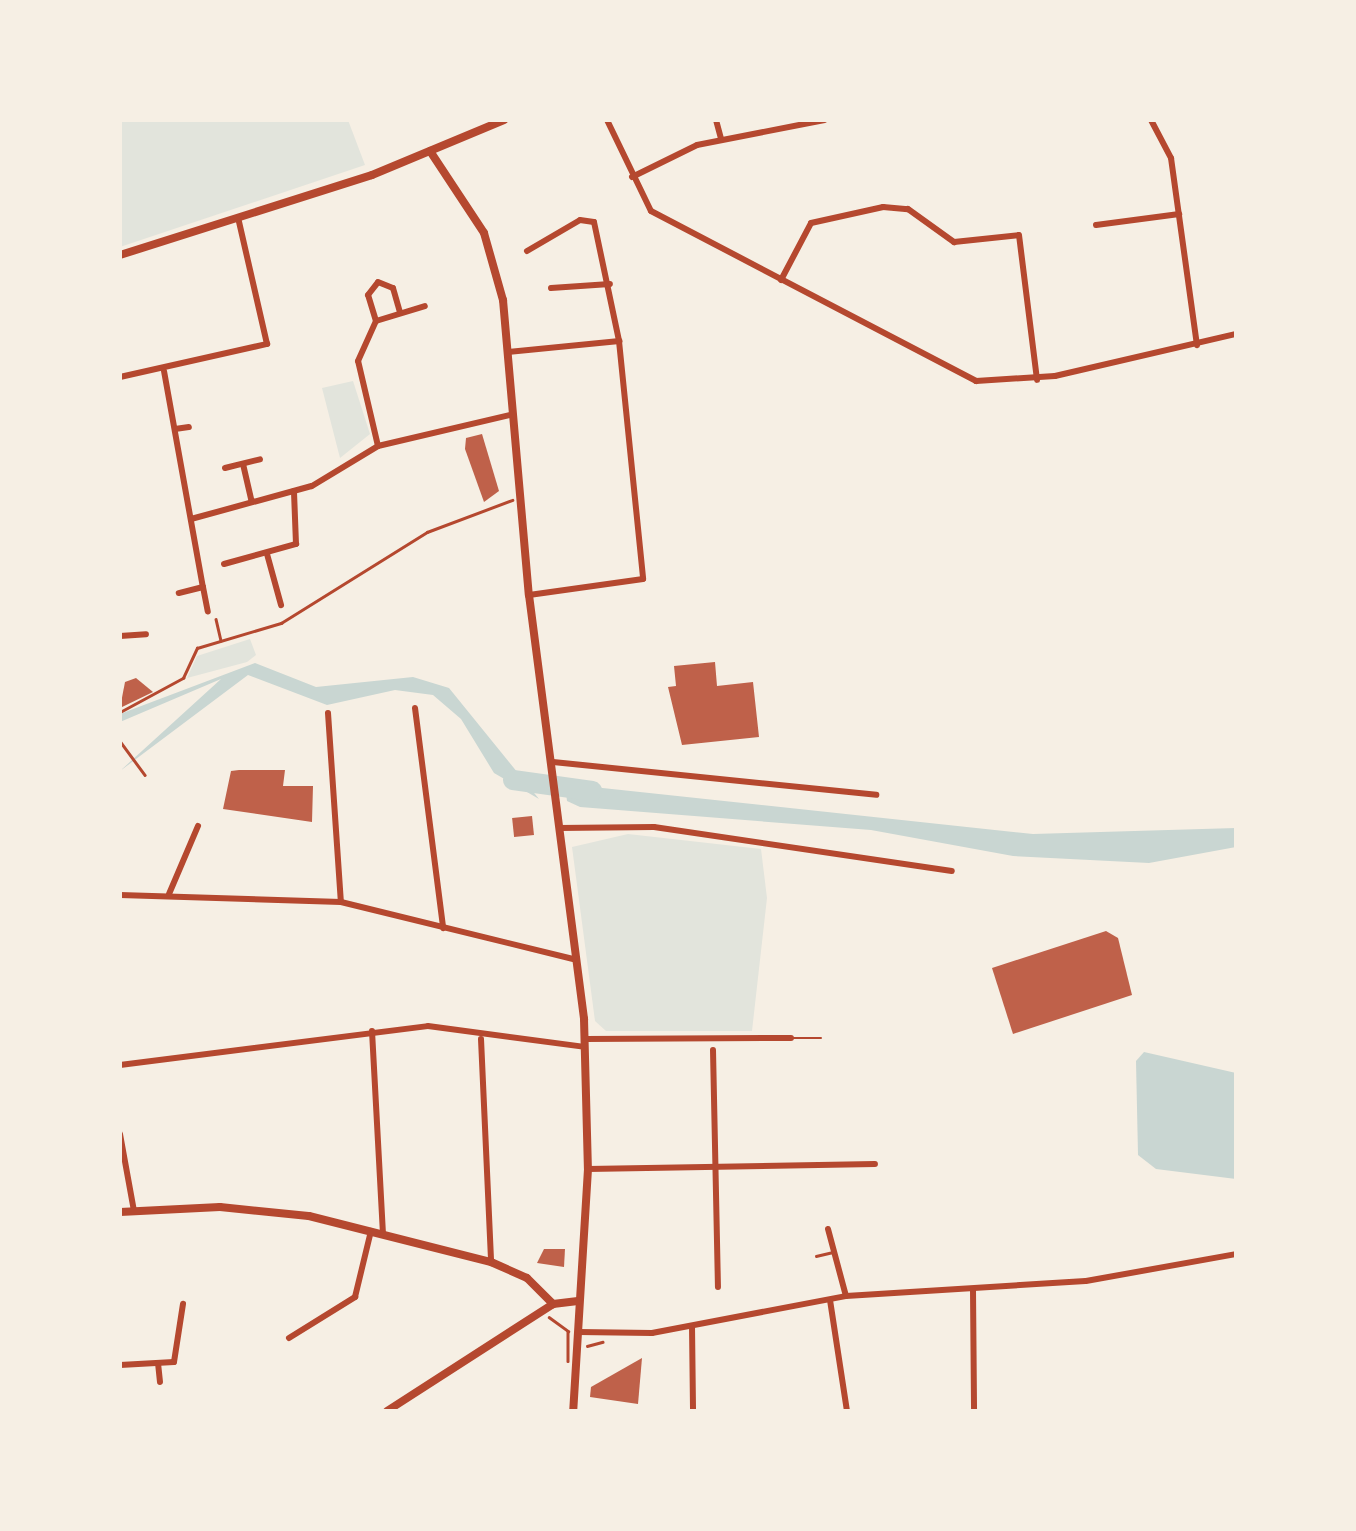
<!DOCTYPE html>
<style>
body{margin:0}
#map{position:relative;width:1356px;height:1531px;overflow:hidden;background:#f6efe4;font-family:"IBM Plex Serif",serif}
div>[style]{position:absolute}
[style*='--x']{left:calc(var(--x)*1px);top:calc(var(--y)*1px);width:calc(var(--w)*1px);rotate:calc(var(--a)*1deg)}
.green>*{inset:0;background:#e2e4dc}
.water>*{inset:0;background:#c9d6d2}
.river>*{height:20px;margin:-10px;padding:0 10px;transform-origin:10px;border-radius:10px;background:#c9d6d2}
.building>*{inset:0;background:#bf614a;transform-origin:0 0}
.path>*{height:2.5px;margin:-1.25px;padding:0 1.25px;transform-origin:1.25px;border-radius:1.25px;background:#b5482f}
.service>*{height:2.5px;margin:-1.25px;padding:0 1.25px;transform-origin:1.25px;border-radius:1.25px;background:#b5482f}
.minor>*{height:6px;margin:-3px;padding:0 3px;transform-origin:3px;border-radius:3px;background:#b5482f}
.tertiary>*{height:8px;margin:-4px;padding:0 4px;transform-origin:4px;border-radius:4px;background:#b5482f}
span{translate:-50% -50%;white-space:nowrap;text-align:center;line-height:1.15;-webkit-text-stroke:8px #f6efe4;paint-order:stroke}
.frame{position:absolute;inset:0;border:122px solid #f6efe4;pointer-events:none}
</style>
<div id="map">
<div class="green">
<i style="clip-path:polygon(120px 120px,348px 120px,365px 165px,120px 247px)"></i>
<i style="clip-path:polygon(353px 381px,370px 434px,340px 458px,322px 388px)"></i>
<i style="clip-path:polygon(250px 639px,256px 655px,247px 662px,187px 678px,197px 656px)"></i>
<i style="clip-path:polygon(628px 834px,761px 849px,767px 898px,752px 1031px,606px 1031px,595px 1021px,572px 847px)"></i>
</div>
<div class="water">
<i style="clip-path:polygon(255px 663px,316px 687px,413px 677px,449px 688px,539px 799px,494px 773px,461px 719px,433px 695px,395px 690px,327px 705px,248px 675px,120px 771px,221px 679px,120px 722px,120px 714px)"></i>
<i style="clip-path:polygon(565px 784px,1033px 834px,1236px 828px,1236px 847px,1149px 863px,1013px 856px,871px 830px,580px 807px,567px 801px)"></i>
<i style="clip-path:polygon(1144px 1052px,1236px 1073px,1236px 1179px,1156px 1169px,1138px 1155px,1136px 1061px)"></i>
</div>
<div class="river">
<i style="--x:513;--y:780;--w:80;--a:7.9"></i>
</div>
<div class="building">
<i style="clip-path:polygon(482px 434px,499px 491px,484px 502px,465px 449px,466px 438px)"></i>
<i style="clip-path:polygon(715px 662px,717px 686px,753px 682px,759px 737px,682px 745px,668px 687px,676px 686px,674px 666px)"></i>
<i style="clip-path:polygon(136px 678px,153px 692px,120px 708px,125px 682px)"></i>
<i style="clip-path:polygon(239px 770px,285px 770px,283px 786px,313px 786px,312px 822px,223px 809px,231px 771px)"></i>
<i style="left:532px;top:816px;width:19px;height:20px;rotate:84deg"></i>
<i style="clip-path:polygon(1106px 931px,1118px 938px,1132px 995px,1013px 1034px,992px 968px)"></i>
<i style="clip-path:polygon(544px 1249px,565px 1249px,564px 1267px,537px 1263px)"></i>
<i style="clip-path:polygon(642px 1358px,638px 1404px,590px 1397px,591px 1387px)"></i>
</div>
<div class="path">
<i style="--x:216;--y:619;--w:22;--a:77"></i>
<i style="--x:120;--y:712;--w:72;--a:-28.4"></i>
<i style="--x:183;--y:678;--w:33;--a:-65"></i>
<i style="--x:197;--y:648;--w:88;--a:-16.6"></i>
<i style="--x:281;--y:623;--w:172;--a:-31.9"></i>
<i style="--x:427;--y:532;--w:91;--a:-20.6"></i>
<i style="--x:549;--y:1317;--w:24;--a:36"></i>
<i style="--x:568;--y:1331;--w:30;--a:90"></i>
<i style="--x:587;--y:1346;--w:16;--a:-15"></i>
</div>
<div class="service">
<i style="--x:120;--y:741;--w:42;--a:53.7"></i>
<i style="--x:793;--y:1038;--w:28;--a:0"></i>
<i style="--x:816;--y:1256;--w:17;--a:-13"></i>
</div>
<div class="minor">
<i style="--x:607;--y:120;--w:101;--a:64.2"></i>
<i style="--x:651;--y:211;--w:367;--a:27.6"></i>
<i style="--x:976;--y:381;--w:79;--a:-3.6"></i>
<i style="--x:1055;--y:376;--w:186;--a:-13.1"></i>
<i style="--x:716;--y:120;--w:20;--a:75"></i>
<i style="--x:1151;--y:120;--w:43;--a:62.2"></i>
<i style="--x:1171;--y:158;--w:189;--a:82.1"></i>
<i style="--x:632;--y:177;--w:72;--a:-26.2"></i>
<i style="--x:697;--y:145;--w:130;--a:-11.1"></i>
<i style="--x:1096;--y:225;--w:84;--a:-7.5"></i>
<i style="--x:527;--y:251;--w:61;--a:-30.3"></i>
<i style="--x:580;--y:220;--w:14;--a:8"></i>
<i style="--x:594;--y:222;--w:122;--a:78.1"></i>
<i style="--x:781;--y:280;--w:64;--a:-62.2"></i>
<i style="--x:811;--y:223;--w:74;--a:-12.5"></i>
<i style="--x:883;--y:207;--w:25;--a:5"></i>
<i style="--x:908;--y:209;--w:57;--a:35.7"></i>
<i style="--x:954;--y:242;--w:65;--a:-6.1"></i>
<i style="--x:1019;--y:235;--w:146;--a:82.9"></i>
<i style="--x:551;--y:288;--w:59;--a:-3.9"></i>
<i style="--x:376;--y:321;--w:27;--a:-107"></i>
<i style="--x:368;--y:295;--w:16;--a:-52"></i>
<i style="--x:378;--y:282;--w:16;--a:22"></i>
<i style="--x:393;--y:288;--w:25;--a:74"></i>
<i style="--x:507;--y:352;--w:113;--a:-5.6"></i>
<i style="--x:619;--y:341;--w:239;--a:84.2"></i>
<i style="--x:643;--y:579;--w:115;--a:172"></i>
<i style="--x:164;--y:371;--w:219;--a:79.8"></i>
<i style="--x:203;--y:587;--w:25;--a:166"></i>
<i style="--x:120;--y:377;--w:151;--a:-12.7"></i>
<i style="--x:267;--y:344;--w:130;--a:-102.9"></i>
<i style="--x:175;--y:429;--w:14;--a:-8"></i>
<i style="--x:378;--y:446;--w:87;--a:-103.2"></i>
<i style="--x:358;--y:361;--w:44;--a:-65.8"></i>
<i style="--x:376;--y:321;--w:51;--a:-17"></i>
<i style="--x:243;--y:464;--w:39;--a:77"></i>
<i style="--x:225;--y:468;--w:36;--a:-14"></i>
<i style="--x:191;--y:519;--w:125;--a:-15.3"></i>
<i style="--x:312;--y:486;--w:77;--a:-31.2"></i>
<i style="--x:378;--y:446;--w:136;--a:-13.2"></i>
<i style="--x:267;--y:554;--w:53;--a:74.6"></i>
<i style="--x:224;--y:564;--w:75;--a:-15.5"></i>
<i style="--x:296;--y:544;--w:53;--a:-92.2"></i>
<i style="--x:203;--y:587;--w:25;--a:79"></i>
<i style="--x:120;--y:636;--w:26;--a:-4"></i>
<i style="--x:415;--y:708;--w:222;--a:82.7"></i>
<i style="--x:328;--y:713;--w:189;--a:86.1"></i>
<i style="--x:553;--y:762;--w:325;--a:5.8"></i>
<i style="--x:559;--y:828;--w:95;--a:-0.6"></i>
<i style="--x:654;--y:827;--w:301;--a:8.4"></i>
<i style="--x:169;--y:894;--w:74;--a:-66.9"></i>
<i style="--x:120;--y:895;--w:221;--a:1.8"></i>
<i style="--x:341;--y:902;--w:239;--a:13.8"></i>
<i style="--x:372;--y:1031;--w:201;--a:86.9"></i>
<i style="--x:481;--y:1039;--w:223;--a:87.4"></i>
<i style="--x:585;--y:1039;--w:206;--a:-0.3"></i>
<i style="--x:713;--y:1050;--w:237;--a:88.8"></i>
<i style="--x:120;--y:1065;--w:310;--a:-7.2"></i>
<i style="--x:428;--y:1026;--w:158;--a:7.6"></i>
<i style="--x:120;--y:1134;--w:78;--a:79.7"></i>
<i style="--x:588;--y:1169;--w:287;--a:-1"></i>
<i style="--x:828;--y:1229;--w:69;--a:75"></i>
<i style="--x:973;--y:1290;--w:121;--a:89.5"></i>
<i style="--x:830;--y:1300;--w:112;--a:81.3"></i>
<i style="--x:692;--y:1326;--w:85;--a:89.3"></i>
<i style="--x:579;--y:1332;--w:73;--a:0.8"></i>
<i style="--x:652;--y:1333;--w:197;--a:-10.8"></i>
<i style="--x:846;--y:1296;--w:240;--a:-3.6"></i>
<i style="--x:1086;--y:1281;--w:152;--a:-10.2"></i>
<i style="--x:289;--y:1338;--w:78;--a:-31.8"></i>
<i style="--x:355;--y:1297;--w:68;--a:-76.4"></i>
<i style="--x:158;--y:1363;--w:19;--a:84"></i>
<i style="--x:120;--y:1365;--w:54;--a:-3.2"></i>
<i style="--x:174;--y:1362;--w:59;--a:-81.2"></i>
</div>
<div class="tertiary">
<i style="--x:430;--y:151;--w:98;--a:56.6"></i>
<i style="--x:484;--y:233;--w:70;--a:74.2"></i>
<i style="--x:503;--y:300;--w:296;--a:85"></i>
<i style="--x:529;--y:595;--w:428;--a:82.6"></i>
<i style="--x:584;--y:1019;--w:150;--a:88.5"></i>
<i style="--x:588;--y:1169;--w:242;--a:93.5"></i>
<i style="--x:120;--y:255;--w:264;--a:-17.6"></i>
<i style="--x:372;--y:175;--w:143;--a:-22.6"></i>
<i style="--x:120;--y:1212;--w:100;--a:-2.9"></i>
<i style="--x:220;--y:1207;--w:89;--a:5.8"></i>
<i style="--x:309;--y:1216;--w:188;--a:14.2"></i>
<i style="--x:491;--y:1262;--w:39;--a:24"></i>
<i style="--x:527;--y:1278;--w:37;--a:45"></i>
<i style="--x:387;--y:1411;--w:197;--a:-32.8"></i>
<i style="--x:553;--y:1304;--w:25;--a:-7"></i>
</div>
<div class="frame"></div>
</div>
